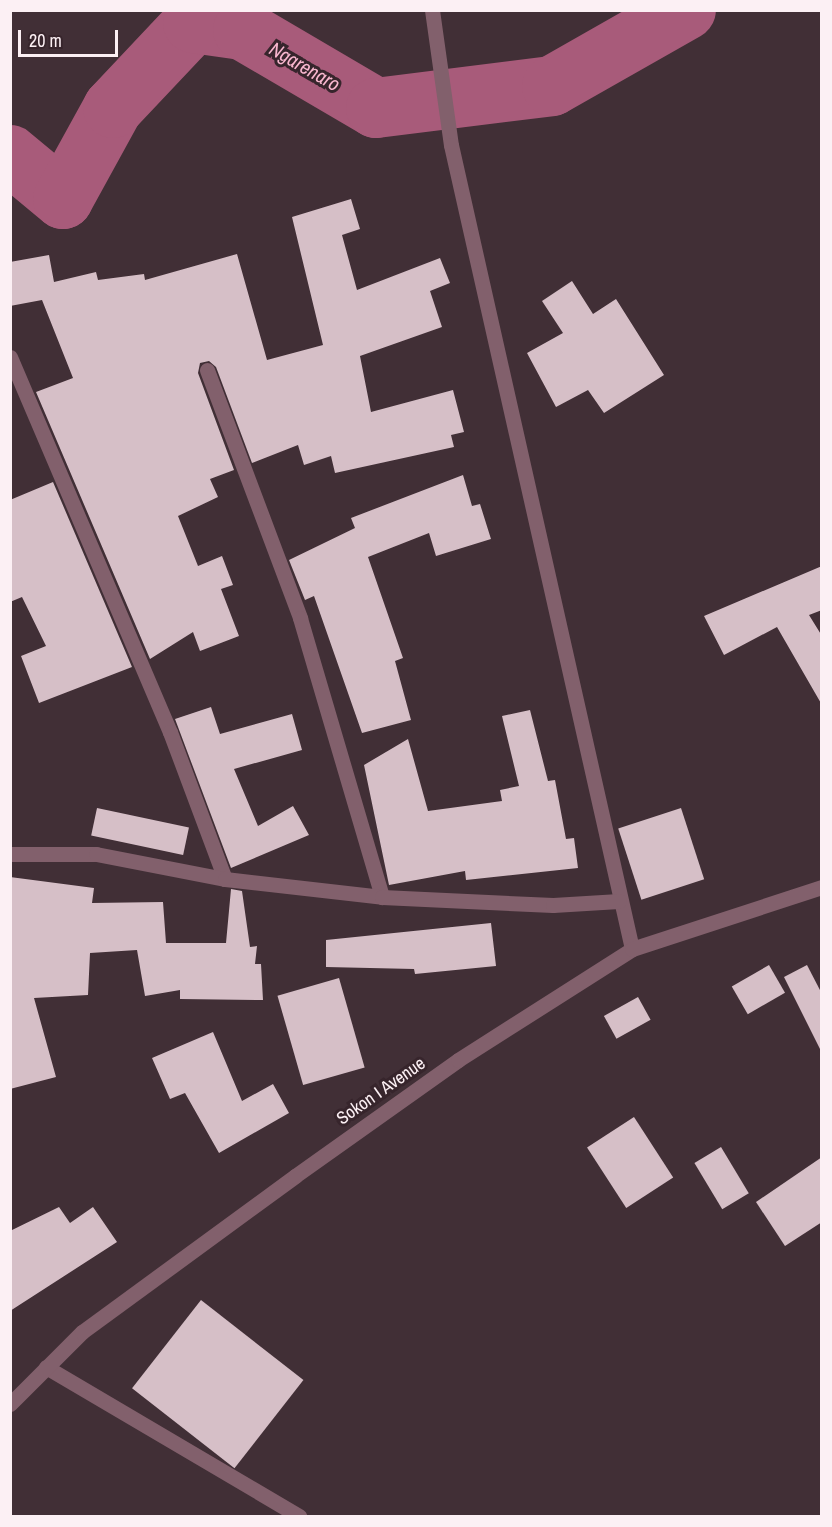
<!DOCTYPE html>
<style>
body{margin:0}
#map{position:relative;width:832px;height:1527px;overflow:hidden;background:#412f36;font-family:"Archivo Narrow",sans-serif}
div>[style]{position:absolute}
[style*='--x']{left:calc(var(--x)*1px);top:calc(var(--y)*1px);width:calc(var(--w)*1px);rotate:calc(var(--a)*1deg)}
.river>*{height:60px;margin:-30px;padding:0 30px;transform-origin:30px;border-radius:30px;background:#a85b7a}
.building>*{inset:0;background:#d6bfc7;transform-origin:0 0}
.service>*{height:15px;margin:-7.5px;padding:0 7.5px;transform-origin:7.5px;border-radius:7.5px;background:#82606c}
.minor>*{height:15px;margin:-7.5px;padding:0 7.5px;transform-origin:7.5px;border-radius:7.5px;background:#82606c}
.tertiary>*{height:15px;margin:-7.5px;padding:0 7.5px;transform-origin:7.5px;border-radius:7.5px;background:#82606c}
span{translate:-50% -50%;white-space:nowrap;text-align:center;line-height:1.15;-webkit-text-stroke:6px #37252c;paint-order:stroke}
.street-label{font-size:18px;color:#fcf0f4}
.water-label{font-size:20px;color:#f8b6ce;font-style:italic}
.frame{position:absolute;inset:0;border:12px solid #fcf0f4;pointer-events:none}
.scale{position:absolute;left:18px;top:30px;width:100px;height:27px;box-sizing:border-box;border:3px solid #fcf0f4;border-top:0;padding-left:8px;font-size:18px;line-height:21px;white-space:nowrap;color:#fcf0f4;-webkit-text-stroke:4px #37252c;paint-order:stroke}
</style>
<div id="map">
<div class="river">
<i style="--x:10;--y:155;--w:69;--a:39.7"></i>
<i style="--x:63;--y:199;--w:104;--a:-61.2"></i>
<i style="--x:113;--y:108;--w:117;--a:-46.7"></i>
<i style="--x:193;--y:23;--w:50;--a:8"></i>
<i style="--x:243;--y:30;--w:154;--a:30.4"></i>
<i style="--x:376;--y:108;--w:177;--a:-7.1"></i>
<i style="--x:552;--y:86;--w:154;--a:-29.6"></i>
</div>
<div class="building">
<i style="clip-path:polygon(351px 199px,360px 229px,342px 235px,357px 290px,440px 258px,450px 283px,430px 291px,442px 327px,360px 356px,371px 412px,453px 390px,464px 432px,451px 435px,454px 447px,335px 473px,331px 456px,304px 465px,298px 445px,252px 463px,216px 367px,209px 361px,200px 363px,198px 373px,234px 470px,210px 479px,218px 497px,178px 516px,198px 566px,222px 556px,233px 585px,221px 589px,239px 636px,200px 651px,193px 632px,150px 659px,36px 392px,73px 378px,42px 300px,10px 306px,10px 262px,49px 255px,54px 282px,96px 272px,98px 280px,144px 274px,145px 280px,237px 254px,267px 360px,323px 345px,292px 217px)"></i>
<i style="clip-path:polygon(572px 281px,593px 314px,616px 299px,664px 375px,604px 413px,588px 390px,556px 407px,527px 353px,563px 333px,542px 301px)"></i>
<i style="clip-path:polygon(463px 475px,472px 506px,480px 504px,491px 539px,436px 556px,429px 533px,368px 557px,403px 658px,395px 661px,411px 720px,362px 733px,314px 596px,305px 600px,289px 560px,355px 528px,351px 518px)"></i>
<i style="clip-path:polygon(53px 482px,132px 667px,39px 703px,21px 656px,46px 646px,22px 597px,10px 602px,10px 500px)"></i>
<i style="clip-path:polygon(822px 566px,822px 610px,809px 615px,822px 636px,822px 705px,777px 627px,724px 655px,704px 616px)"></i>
<i style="clip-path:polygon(211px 707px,220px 734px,292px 714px,302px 750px,234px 769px,258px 826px,293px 806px,309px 835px,231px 868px,175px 719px)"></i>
<i style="clip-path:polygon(530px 710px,548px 781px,555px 780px,566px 839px,574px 838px,578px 868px,466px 880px,465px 871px,389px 885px,364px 765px,408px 739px,428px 811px,502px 801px,500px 790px,519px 786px,502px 716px)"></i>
<i style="left:97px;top:808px;width:94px;height:28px;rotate:12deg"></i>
<i style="left:681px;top:808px;width:75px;height:66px;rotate:72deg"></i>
<i style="clip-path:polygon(10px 877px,94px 888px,92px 903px,163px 902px,166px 943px,226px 943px,231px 889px,242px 891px,250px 947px,257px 946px,255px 964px,261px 964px,263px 1000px,180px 999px,180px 990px,145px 996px,137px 950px,90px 953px,88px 995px,34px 998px,56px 1077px,10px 1089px)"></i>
<i style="clip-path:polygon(491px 923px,496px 966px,415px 974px,414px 969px,326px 967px,326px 940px)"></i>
<i style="left:769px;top:965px;width:32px;height:43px;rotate:60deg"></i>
<i style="clip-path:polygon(807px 965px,822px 994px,822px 1053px,784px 977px)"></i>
<i style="left:339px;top:978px;width:93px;height:64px;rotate:74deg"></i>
<i style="left:638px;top:997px;width:26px;height:39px;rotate:61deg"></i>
<i style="clip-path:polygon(213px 1032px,242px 1101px,273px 1084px,289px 1113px,219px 1153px,185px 1093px,170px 1099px,152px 1058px)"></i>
<i style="left:634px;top:1117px;width:72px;height:56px;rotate:57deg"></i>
<i style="left:721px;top:1147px;width:54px;height:31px;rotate:59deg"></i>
<i style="clip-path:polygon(822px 1157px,822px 1222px,785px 1246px,756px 1202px)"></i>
<i style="clip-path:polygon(59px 1207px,70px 1223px,93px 1207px,117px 1242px,10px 1311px,10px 1231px)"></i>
<i style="left:201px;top:1300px;width:130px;height:112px;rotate:38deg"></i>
</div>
<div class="service">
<i style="--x:46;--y:1367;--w:294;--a:30.5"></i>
</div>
<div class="minor">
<i style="--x:432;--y:10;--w:136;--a:82"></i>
<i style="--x:451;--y:145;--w:824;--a:77.31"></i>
<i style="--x:10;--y:357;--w:408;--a:66.9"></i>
<i style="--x:170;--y:732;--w:157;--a:69.5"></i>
<i style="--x:207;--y:370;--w:265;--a:69.4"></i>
<i style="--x:300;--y:618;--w:291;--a:73.6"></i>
<i style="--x:10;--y:854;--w:86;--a:0"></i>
<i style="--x:96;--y:854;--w:131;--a:11"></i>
<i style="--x:225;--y:879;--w:158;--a:6.5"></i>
<i style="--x:382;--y:897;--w:171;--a:2.7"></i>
<i style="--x:553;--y:905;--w:66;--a:-3.5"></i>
</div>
<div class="tertiary">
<i style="--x:10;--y:1404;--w:102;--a:-45"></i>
<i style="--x:82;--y:1332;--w:264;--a:-36.2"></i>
<i style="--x:295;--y:1176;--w:200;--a:-35.4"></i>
<i style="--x:458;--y:1060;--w:206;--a:-32.5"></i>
<i style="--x:632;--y:949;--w:200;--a:-18.1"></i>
</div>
<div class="street-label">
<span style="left:381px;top:1091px;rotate:-35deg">Sokon I Avenue</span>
</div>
<div class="water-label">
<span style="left:305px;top:66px;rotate:30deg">Ngarenaro</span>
</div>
<div class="frame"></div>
<div class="scale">20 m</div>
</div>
